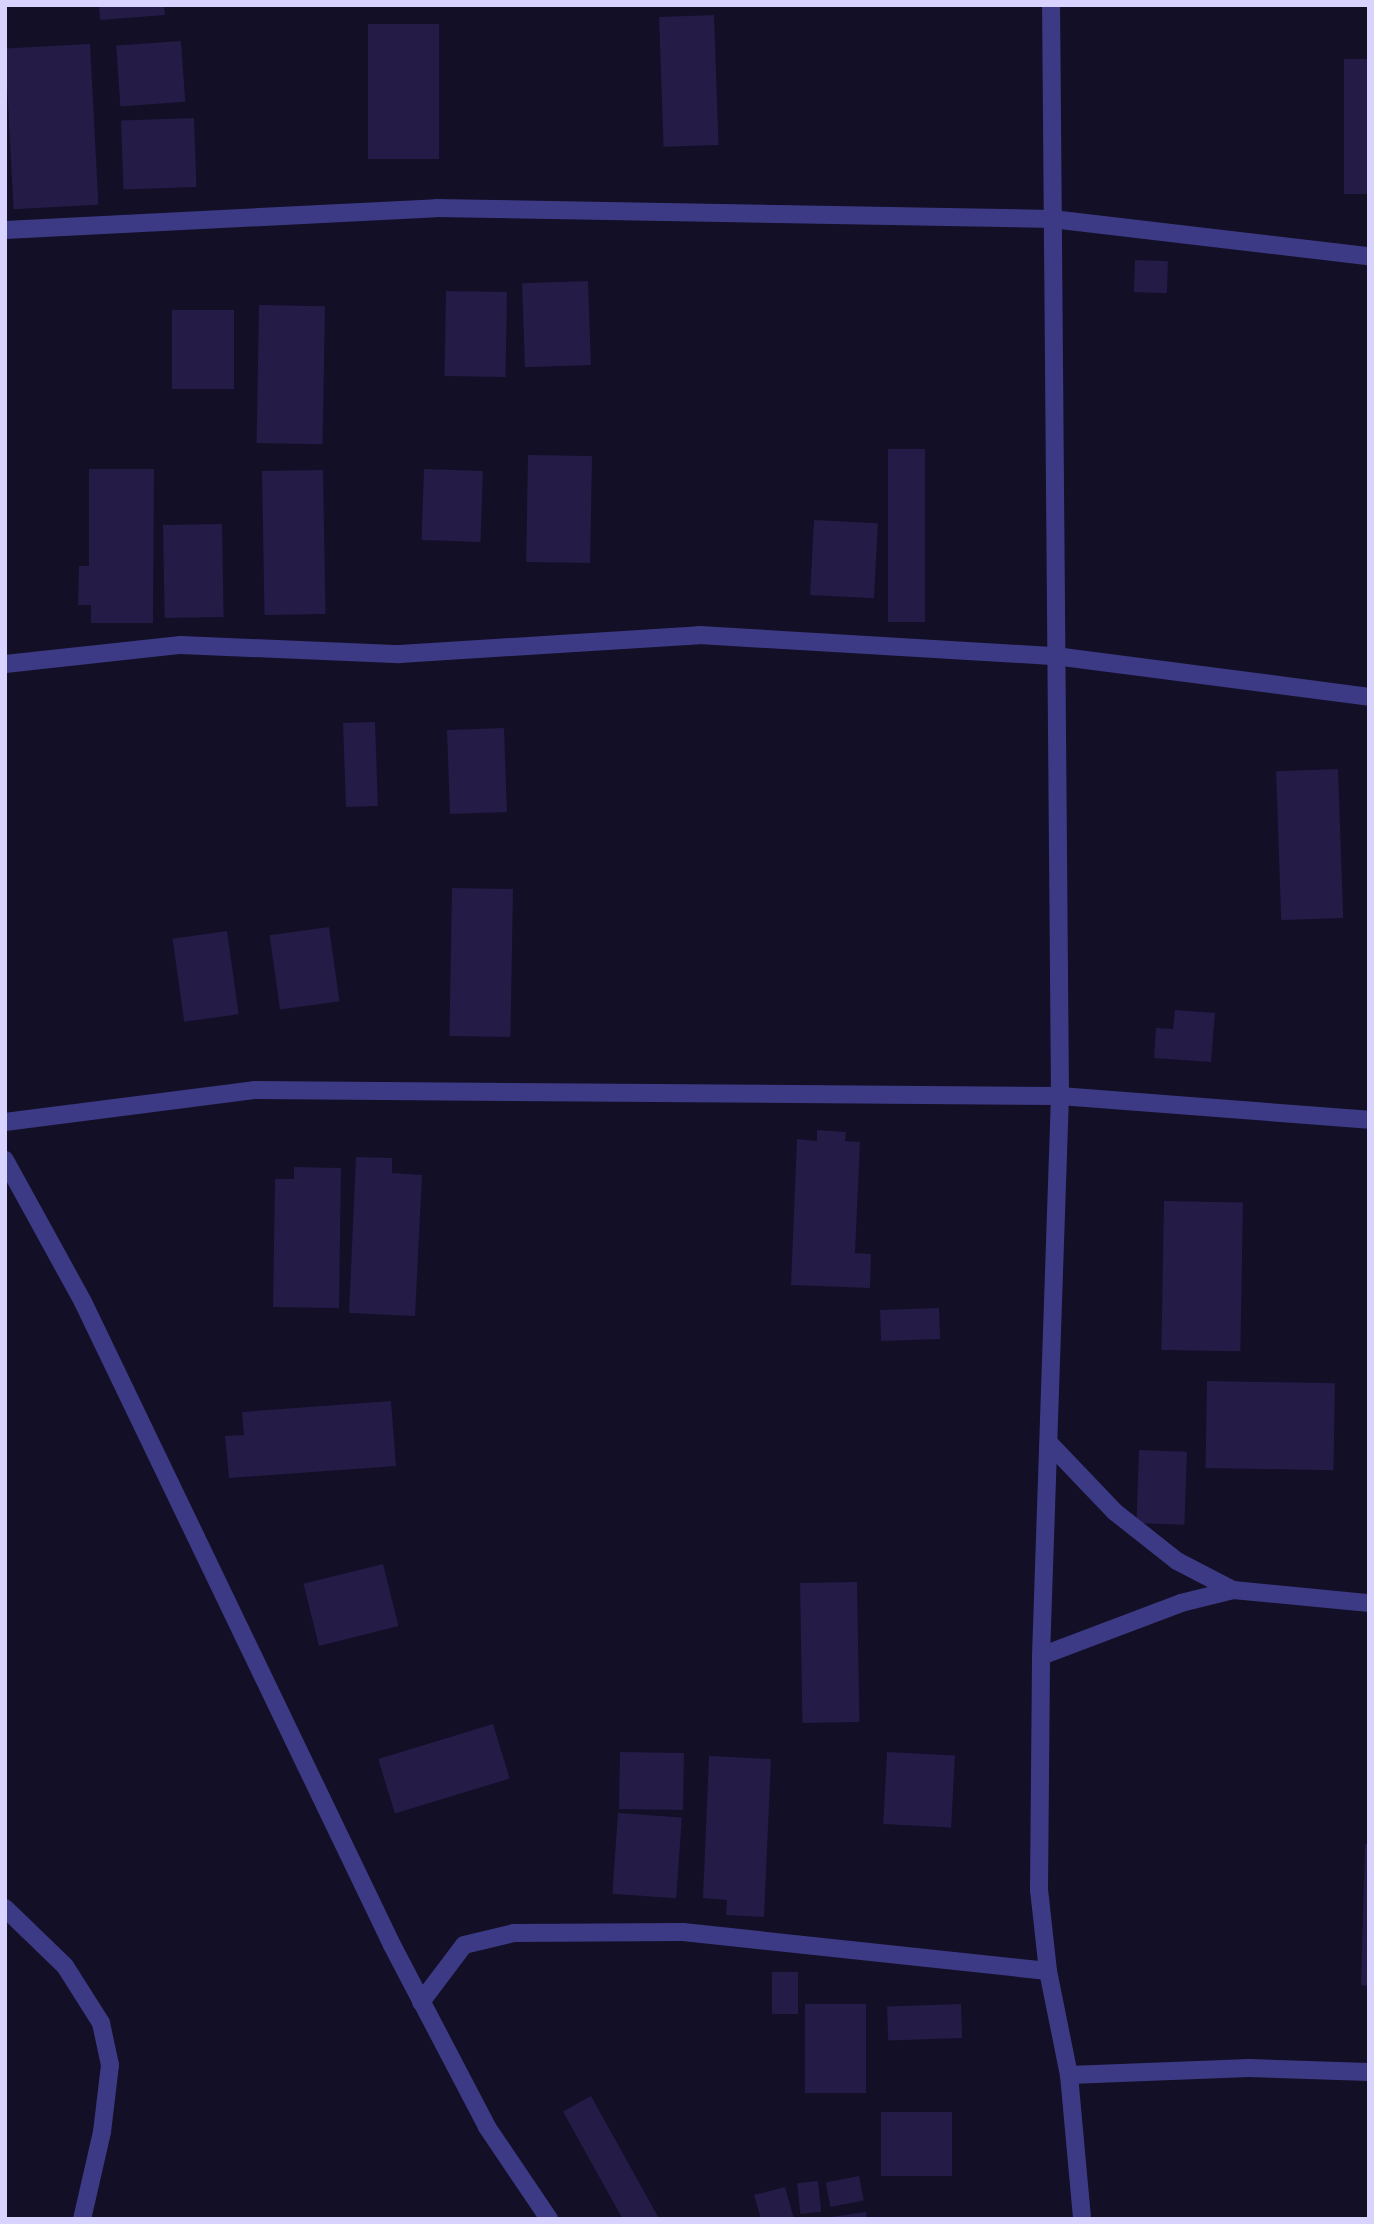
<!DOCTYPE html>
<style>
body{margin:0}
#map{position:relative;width:1374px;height:2224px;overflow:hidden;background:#130f26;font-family:Rubik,sans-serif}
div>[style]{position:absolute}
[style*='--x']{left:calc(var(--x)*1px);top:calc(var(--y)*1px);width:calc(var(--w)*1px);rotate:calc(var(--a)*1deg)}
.building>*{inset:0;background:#241b47;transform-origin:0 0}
.minor>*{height:18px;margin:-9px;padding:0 9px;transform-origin:9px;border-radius:9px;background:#3d3a85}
span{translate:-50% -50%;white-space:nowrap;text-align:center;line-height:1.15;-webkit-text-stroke:7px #130f26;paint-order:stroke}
.frame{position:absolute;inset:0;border:7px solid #d9d4ff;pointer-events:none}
</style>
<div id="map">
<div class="building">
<i style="clip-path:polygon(99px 5px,164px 5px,165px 15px,100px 20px)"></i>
<i style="left:714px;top:15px;width:130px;height:55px;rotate:88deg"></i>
<i style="left:368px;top:24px;width:71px;height:135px"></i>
<i style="left:181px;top:41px;width:61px;height:65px;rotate:86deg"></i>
<i style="left:90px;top:44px;width:161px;height:85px;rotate:87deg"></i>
<i style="left:1369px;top:59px;width:135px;height:25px;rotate:90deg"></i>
<i style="left:194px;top:118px;width:69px;height:73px;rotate:88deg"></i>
<i style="left:1135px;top:260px;width:33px;height:32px;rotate:2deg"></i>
<i style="left:588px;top:281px;width:84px;height:66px;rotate:88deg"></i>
<i style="left:446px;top:291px;width:61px;height:85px;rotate:1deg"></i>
<i style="left:259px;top:305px;width:66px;height:138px;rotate:1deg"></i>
<i style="left:172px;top:310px;width:62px;height:79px"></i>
<i style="left:925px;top:449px;width:173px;height:37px;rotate:90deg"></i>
<i style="left:528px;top:455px;width:64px;height:107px;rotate:1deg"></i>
<i style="clip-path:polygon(89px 469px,154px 469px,153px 623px,91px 623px,91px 605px,78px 605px,79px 566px,89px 566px)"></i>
<i style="left:424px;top:469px;width:59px;height:71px;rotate:2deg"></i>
<i style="left:323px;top:470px;width:144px;height:61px;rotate:89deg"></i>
<i style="left:814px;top:520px;width:64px;height:75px;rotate:3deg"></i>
<i style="left:222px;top:524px;width:93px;height:59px;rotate:89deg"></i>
<i style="left:375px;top:722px;width:84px;height:32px;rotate:88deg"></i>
<i style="left:504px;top:728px;width:84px;height:57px;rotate:88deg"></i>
<i style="left:1338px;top:769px;width:149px;height:62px;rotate:88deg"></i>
<i style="left:452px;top:888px;width:61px;height:148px;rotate:1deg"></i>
<i style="left:329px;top:927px;width:75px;height:60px;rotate:82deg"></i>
<i style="left:227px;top:931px;width:84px;height:55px;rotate:82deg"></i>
<i style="clip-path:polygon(1175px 1010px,1215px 1013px,1211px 1062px,1154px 1058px,1156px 1028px,1173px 1029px)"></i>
<i style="clip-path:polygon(817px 1130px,846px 1132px,845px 1141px,860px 1142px,855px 1253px,871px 1254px,870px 1288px,791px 1285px,797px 1139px,817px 1141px)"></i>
<i style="clip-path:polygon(356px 1157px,392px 1158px,392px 1173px,422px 1175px,415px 1316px,349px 1313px)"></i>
<i style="clip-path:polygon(294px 1167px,341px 1168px,339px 1308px,273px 1307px,275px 1179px,294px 1179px)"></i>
<i style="left:1164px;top:1201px;width:79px;height:149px;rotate:1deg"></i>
<i style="left:939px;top:1308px;width:31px;height:59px;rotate:88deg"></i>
<i style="left:1207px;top:1381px;width:128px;height:87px;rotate:1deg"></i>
<i style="clip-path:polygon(391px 1401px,396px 1466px,229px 1478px,225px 1436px,244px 1435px,242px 1412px)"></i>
<i style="left:1139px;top:1450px;width:48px;height:73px;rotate:2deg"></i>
<i style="left:383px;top:1564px;width:64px;height:82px;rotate:76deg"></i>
<i style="left:857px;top:1582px;width:140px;height:57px;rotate:89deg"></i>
<i style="left:493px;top:1724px;width:57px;height:120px;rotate:73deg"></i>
<i style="left:620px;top:1752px;width:64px;height:57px;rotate:1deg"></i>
<i style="left:887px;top:1752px;width:68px;height:72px;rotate:3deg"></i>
<i style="clip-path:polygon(709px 1756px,771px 1759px,764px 1917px,726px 1915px,727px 1900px,703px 1898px)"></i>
<i style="left:618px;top:1813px;width:64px;height:81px;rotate:4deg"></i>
<i style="clip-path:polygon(1365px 1844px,1369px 1844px,1369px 1986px,1361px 1985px)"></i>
<i style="left:772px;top:1972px;width:26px;height:42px"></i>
<i style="left:805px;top:2004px;width:61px;height:89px"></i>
<i style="left:961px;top:2004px;width:34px;height:74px;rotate:88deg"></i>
<i style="left:591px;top:2096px;width:141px;height:32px;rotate:61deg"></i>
<i style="left:881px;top:2112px;width:71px;height:64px"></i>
<i style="left:859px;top:2176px;width:25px;height:34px;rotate:79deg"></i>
<i style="left:818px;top:2181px;width:31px;height:21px;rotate:84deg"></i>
<i style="clip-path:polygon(785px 2187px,794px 2219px,761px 2219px,754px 2195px)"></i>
<i style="clip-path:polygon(866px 2212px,867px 2219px,831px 2219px,831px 2217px)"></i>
</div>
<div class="minor">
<i style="--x:5;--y:230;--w:432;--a:-2.9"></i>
<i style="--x:436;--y:208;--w:616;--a:1.02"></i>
<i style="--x:1052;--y:219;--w:319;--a:6.7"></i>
<i style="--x:5;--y:664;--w:177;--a:-6.2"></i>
<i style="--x:181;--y:645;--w:219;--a:2.4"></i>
<i style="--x:400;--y:654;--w:300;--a:-3.6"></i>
<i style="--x:699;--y:635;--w:357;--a:3.4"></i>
<i style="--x:1055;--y:656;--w:317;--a:7.4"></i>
<i style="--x:5;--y:1122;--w:251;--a:-7.3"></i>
<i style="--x:254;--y:1090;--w:806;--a:0.43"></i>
<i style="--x:1060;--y:1096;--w:310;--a:4.4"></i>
<i style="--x:5;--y:1160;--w:162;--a:61.2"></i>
<i style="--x:83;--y:1302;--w:713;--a:64.33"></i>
<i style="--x:392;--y:1945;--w:205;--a:62.4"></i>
<i style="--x:487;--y:2127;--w:111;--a:56"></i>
<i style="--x:1050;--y:1444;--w:94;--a:46.3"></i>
<i style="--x:1115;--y:1512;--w:79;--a:38.3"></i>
<i style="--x:1177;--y:1561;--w:63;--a:27.4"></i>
<i style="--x:1041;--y:1656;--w:150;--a:-20.7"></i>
<i style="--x:1181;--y:1603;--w:54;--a:-14"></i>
<i style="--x:1233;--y:1590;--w:137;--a:5.5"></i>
<i style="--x:5;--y:1908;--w:83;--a:44"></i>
<i style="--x:65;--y:1966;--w:67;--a:57.7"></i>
<i style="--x:101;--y:2023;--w:43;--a:77.9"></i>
<i style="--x:110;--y:2065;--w:67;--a:96.8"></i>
<i style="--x:102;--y:2132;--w:89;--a:102.9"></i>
<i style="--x:1048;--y:1971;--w:106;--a:78.6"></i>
<i style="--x:1069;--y:2075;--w:145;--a:84.8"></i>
<i style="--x:421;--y:2002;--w:71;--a:-53"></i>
<i style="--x:464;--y:1945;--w:51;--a:-13.5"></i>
<i style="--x:514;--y:1933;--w:169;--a:-0.3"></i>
<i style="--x:683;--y:1932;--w:367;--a:6.1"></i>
<i style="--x:1048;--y:1971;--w:81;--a:-96.3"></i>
<i style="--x:1039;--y:1890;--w:234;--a:-89.5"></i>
<i style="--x:1041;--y:1656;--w:560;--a:-88.06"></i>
<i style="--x:1060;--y:1096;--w:1091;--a:-90.47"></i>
<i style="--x:1069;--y:2075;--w:180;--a:-2.2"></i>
<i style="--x:1249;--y:2068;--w:120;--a:1.9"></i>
</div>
<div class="frame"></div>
</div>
